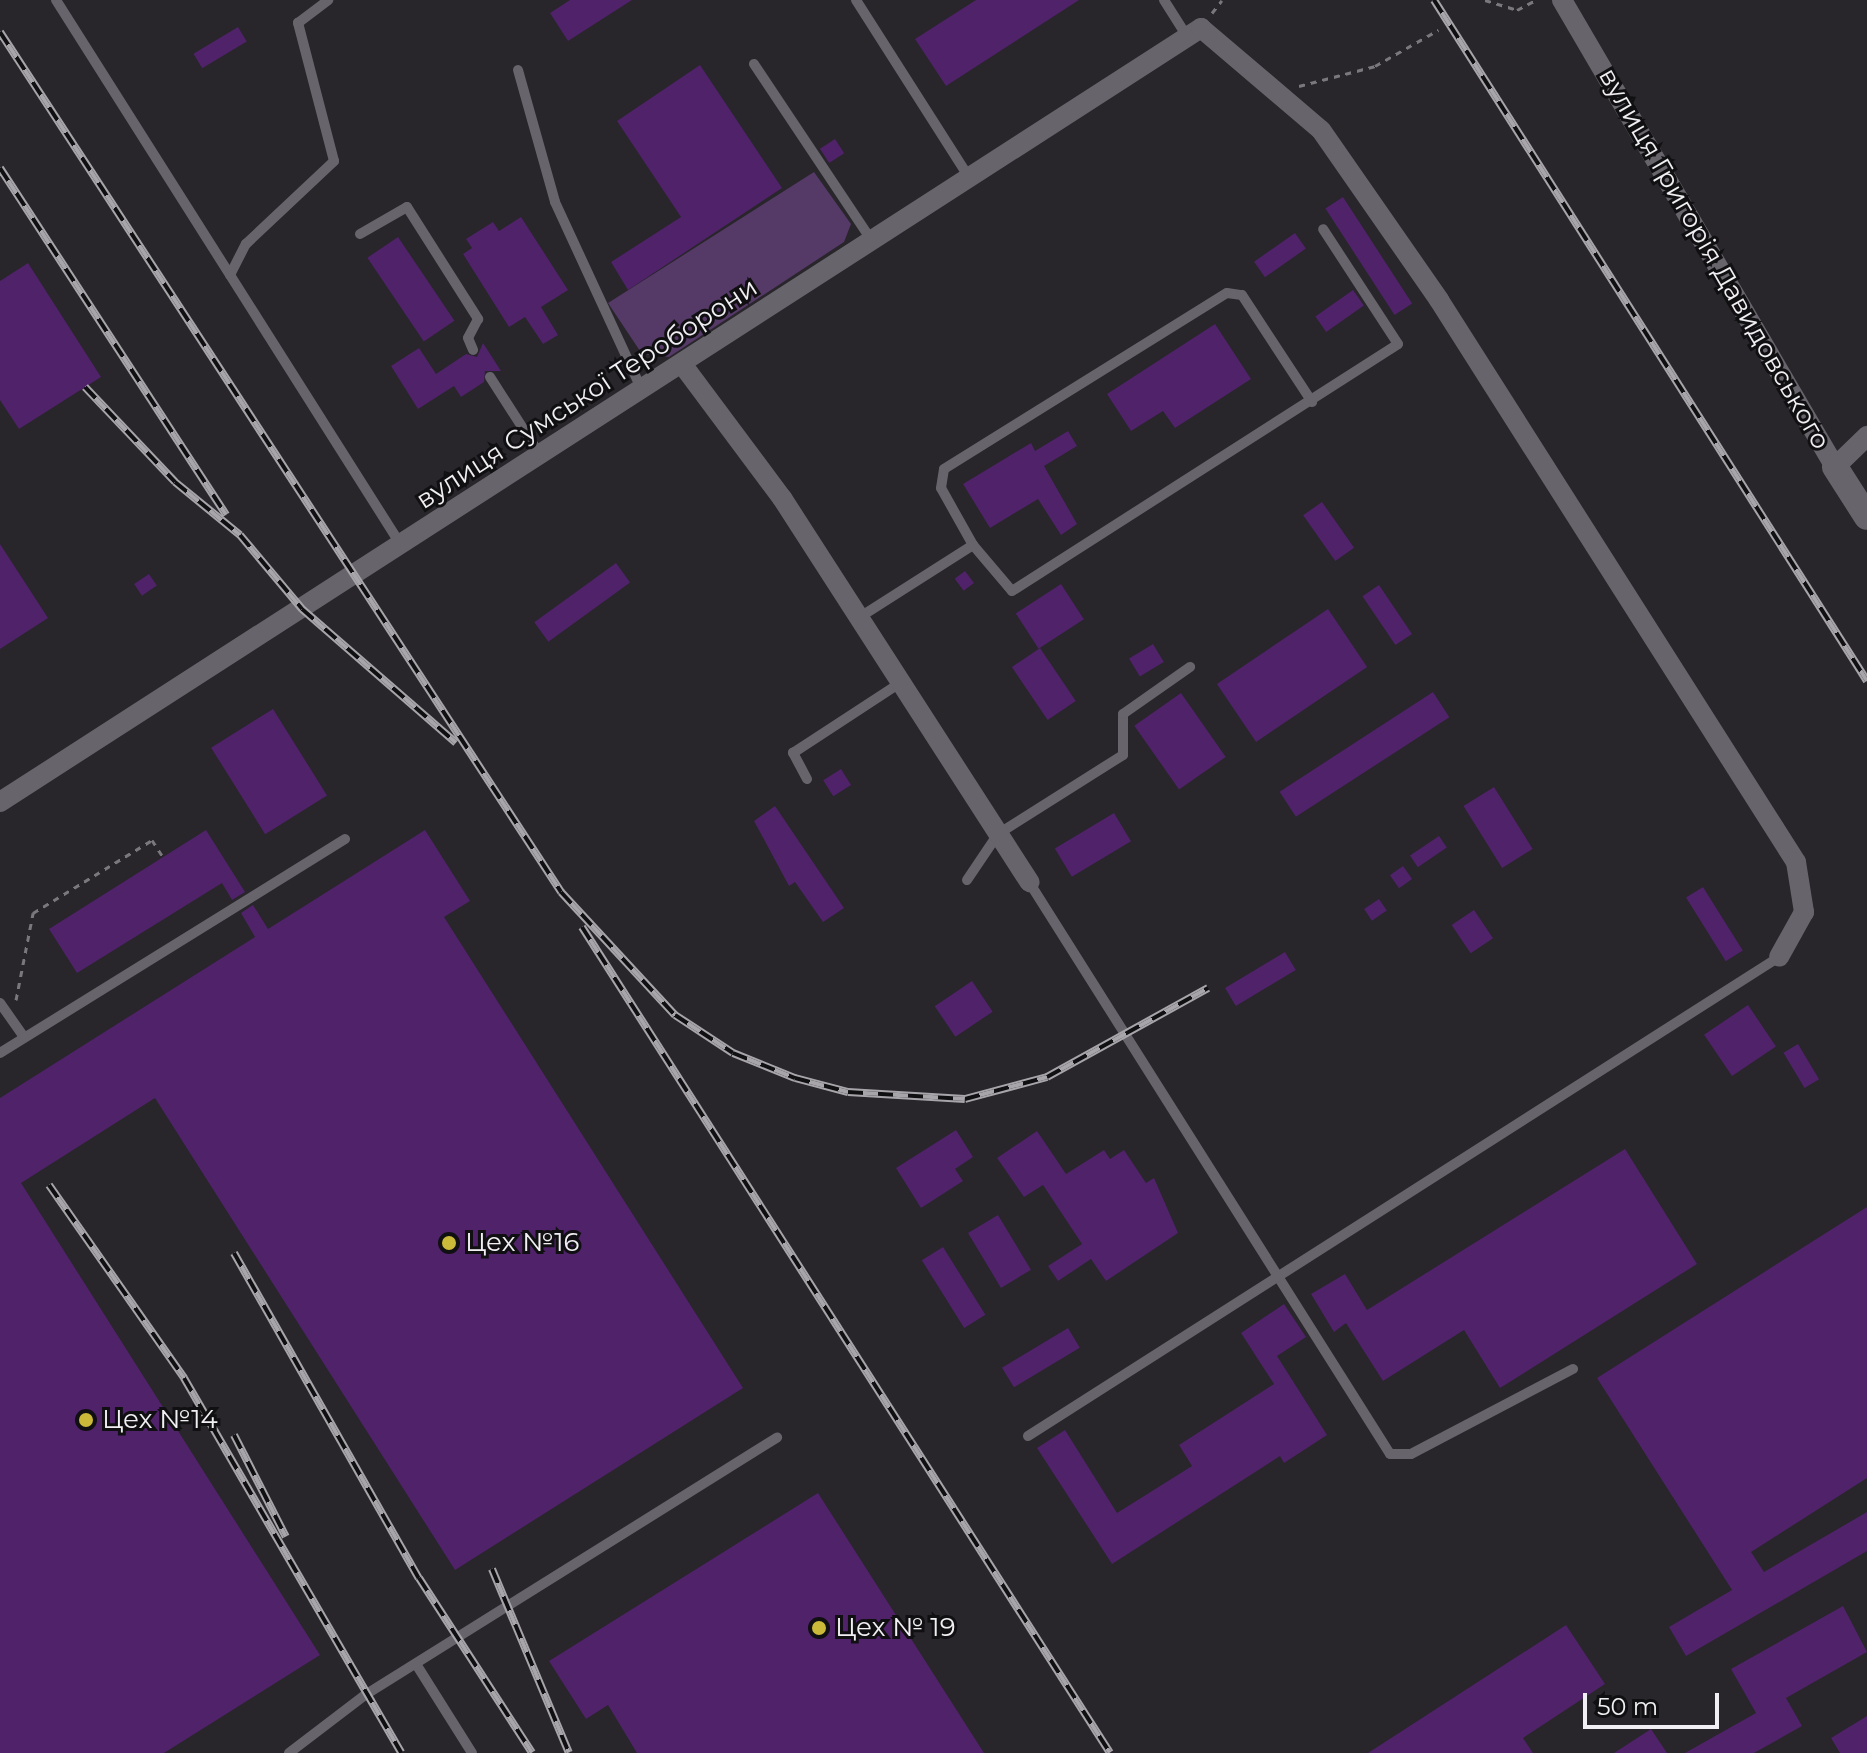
<!DOCTYPE html>
<meta charset="utf-8">
<style>
body{margin:0}
#map{position:relative;width:1867px;height:1753px;overflow:hidden;background:#28252b;font-family:Montserrat,sans-serif}
div>[style]{position:absolute}
[style*='--x']{left:calc(var(--x)*1px);top:calc(var(--y)*1px);width:calc(var(--w)*1px);rotate:calc(var(--a)*1deg)}
.green>*{inset:0;background:#553966}
.building>*{inset:0;background:#4f2269;transform-origin:0 0}
.path>*{height:3px;margin-top:-1.5px;transform-origin:0;background:repeating-linear-gradient(90deg,#7a787d 0 6px,transparent 0 12px)}
.service>*{height:10px;margin:-5px;padding:0 5px;transform-origin:5px;border-radius:5px;background:#68646b}
.minor>*{height:20px;margin:-10px;padding:0 10px;transform-origin:10px;border-radius:10px;background:#68646b}
.tertiary>*{height:26px;margin:-13px;padding:0 13px;transform-origin:13px;border-radius:13px;background:#68646b}
.rail>*{height:8px;margin-top:-4px;transform-origin:0;background:repeating-linear-gradient(90deg,#100f11 0 15px,#a8a5aa 0 30px);box-sizing:border-box;border-block:2px solid #a8a5aa}
.dots>*{width:22px;height:22px;translate:-50% -50%;box-sizing:border-box;border:4px solid #100f11;border-radius:50%}
span{translate:-50% -50%;white-space:nowrap;text-align:center;line-height:1.15;-webkit-text-stroke:6px #100f11;paint-order:stroke}
.street-label{font-size:26px;color:#f1eff3}
.poi-label{font-size:26px;color:#f1eff3}
.left{translate:0 -50%;text-align:left}
.scale{position:absolute;left:1583px;top:1693px;width:136px;height:36px;box-sizing:border-box;border:4px solid #f1eff3;border-top:0;padding-left:10px;font-size:24px;line-height:28px;white-space:nowrap;color:#f1eff3;-webkit-text-stroke:6px #100f11;paint-order:stroke}
</style>
<div id="map">
<div class="green">
<i style="clip-path:polygon(814px 172px,851px 224px,844px 242px,669px 357px,642px 354px,608px 303px)"></i>
</div>
<div class="building">
<i style="clip-path:polygon(570px 0,632px 0,568px 41px,550px 13px)"></i>
<i style="clip-path:polygon(976px 0,1079px 0,946px 86px,915px 39px)"></i>
<i style="left:238px;top:27px;width:17px;height:52px;rotate:59deg"></i>
<i style="clip-path:polygon(700px 65px,782px 188px,628px 290px,611px 262px,681px 217px,617px 121px)"></i>
<i style="left:835px;top:139px;width:17px;height:18px;rotate:57deg"></i>
<i style="left:1343px;top:197px;width:127px;height:21px;rotate:57deg"></i>
<i style="clip-path:polygon(521px 217px,568px 290px,541px 307px,558px 335px,543px 344px,525px 317px,509px 327px,463px 254px,472px 248px,466px 239px,493px 222px,499px 231px)"></i>
<i style="left:1295px;top:233px;width:19px;height:50px;rotate:55deg"></i>
<i style="left:398px;top:237px;width:101px;height:37px;rotate:56deg"></i>
<i style="clip-path:polygon(28px 263px,101px 377px,19px 429px,0 400px,0 281px)"></i>
<i style="left:1353px;top:290px;width:19px;height:46px;rotate:55deg"></i>
<i style="clip-path:polygon(1215px 324px,1251px 379px,1175px 428px,1163px 411px,1131px 431px,1107px 394px)"></i>
<i style="clip-path:polygon(483px 343px,501px 371px,485px 371px,484px 382px,461px 397px,454px 386px,418px 409px,391px 366px,419px 348px,436px 374px,466px 354px,477px 357px)"></i>
<i style="clip-path:polygon(1068px 431px,1077px 446px,1044px 466px,1077px 524px,1061px 535px,1038px 499px,990px 528px,963px 484px,1031px 443px,1035px 451px)"></i>
<i style="left:1322px;top:502px;width:56px;height:23px;rotate:55deg"></i>
<i style="clip-path:polygon(0 544px,48px 618px,0 649px)"></i>
<i style="left:616px;top:563px;width:24px;height:101px;rotate:54deg"></i>
<i style="left:965px;top:571px;width:15px;height:13px;rotate:53deg"></i>
<i style="left:149px;top:574px;width:14px;height:18px;rotate:56deg"></i>
<i style="left:1061px;top:584px;width:42px;height:54px;rotate:57deg"></i>
<i style="left:1379px;top:585px;width:59px;height:20px;rotate:56deg"></i>
<i style="left:1328px;top:609px;width:70px;height:134px;rotate:56deg"></i>
<i style="left:1153px;top:644px;width:21px;height:28px;rotate:59deg"></i>
<i style="left:1040px;top:648px;width:64px;height:34px;rotate:56deg"></i>
<i style="left:1433px;top:692px;width:30px;height:183px;rotate:57deg"></i>
<i style="left:1181px;top:693px;width:78px;height:57px;rotate:55deg"></i>
<i style="left:273px;top:709px;width:102px;height:73px;rotate:58deg"></i>
<i style="left:841px;top:769px;width:19px;height:21px;rotate:58deg"></i>
<i style="left:1494px;top:787px;width:73px;height:36px;rotate:58deg"></i>
<i style="clip-path:polygon(775px 806px,844px 908px,823px 922px,795px 882px,789px 886px,754px 821px)"></i>
<i style="left:1114px;top:813px;width:33px;height:69px;rotate:59deg"></i>
<i style="clip-path:polygon(206px 830px,245px 892px,232px 900px,222px 883px,77px 973px,49px 929px)"></i>
<i style="clip-path:polygon(425px 830px,470px 901px,444px 917px,743px 1388px,455px 1570px,155px 1098px,21px 1183px,320px 1655px,164px 1753px,0 1753px,0 1098px,255px 937px,241px 913px,253px 905px,268px 929px)"></i>
<i style="left:1439px;top:836px;width:14px;height:35px;rotate:56deg"></i>
<i style="left:1403px;top:866px;width:16px;height:16px;rotate:55deg"></i>
<i style="left:1703px;top:887px;width:75px;height:20px;rotate:58deg"></i>
<i style="left:1379px;top:899px;width:14px;height:18px;rotate:56deg"></i>
<i style="left:1474px;top:910px;width:34px;height:27px;rotate:56deg"></i>
<i style="left:1285px;top:952px;width:21px;height:70px;rotate:59deg"></i>
<i style="left:972px;top:981px;width:37px;height:45px;rotate:56deg"></i>
<i style="left:1748px;top:1005px;width:50px;height:53px;rotate:56deg"></i>
<i style="left:1798px;top:1044px;width:41px;height:17px;rotate:59deg"></i>
<i style="clip-path:polygon(956px 1130px,973px 1157px,955px 1169px,963px 1181px,921px 1208px,896px 1168px)"></i>
<i style="clip-path:polygon(1037px 1131px,1066px 1174px,1104px 1150px,1110px 1159px,1124px 1150px,1146px 1183px,1154px 1178px,1178px 1233px,1106px 1281px,1091px 1259px,1058px 1281px,1048px 1266px,1082px 1244px,1043px 1185px,1024px 1197px,997px 1158px)"></i>
<i style="clip-path:polygon(1625px 1149px,1697px 1264px,1500px 1388px,1464px 1330px,1383px 1381px,1346px 1323px,1334px 1332px,1311px 1294px,1345px 1274px,1367px 1310px)"></i>
<i style="clip-path:polygon(1867px 1207px,1867px 1478px,1751px 1552px,1764px 1572px,1867px 1512px,1867px 1551px,1686px 1656px,1669px 1627px,1732px 1590px,1597px 1378px)"></i>
<i style="left:998px;top:1215px;width:64px;height:35px;rotate:59deg"></i>
<i style="left:943px;top:1247px;width:80px;height:25px;rotate:58deg"></i>
<i style="clip-path:polygon(1284px 1304px,1306px 1337px,1277px 1356px,1327px 1435px,1284px 1463px,1280px 1456px,1112px 1564px,1037px 1448px,1065px 1430px,1117px 1513px,1192px 1466px,1179px 1445px,1274px 1384px,1241px 1333px)"></i>
<i style="left:1068px;top:1328px;width:23px;height:77px;rotate:59deg"></i>
<i style="clip-path:polygon(818px 1493px,984px 1753px,637px 1753px,608px 1705px,586px 1719px,549px 1661px)"></i>
<i style="clip-path:polygon(1843px 1606px,1867px 1652px,1786px 1698px,1802px 1726px,1754px 1753px,1685px 1753px,1756px 1713px,1731px 1669px)"></i>
<i style="clip-path:polygon(1566px 1625px,1605px 1684px,1523px 1738px,1533px 1753px,1368px 1753px)"></i>
<i style="clip-path:polygon(1867px 1716px,1867px 1753px,1840px 1753px,1831px 1738px)"></i>
<i style="clip-path:polygon(1651px 1729px,1667px 1753px,1614px 1753px)"></i>
</div>
<div class="path">
<i style="--x:1485;--y:0;--w:34;--a:17"></i>
<i style="--x:1517;--y:10;--w:21;--a:-28"></i>
<i style="--x:1212;--y:13;--w:16;--a:-52"></i>
<i style="--x:1299;--y:86;--w:79;--a:-14.7"></i>
<i style="--x:1375;--y:66;--w:73;--a:-29.7"></i>
<i style="--x:16;--y:1000;--w:89;--a:-78.9"></i>
<i style="--x:33;--y:913;--w:140;--a:-31.5"></i>
<i style="--x:152;--y:840;--w:20;--a:57"></i>
</div>
<div class="service">
<i style="--x:56;--y:0;--w:645;--a:57.67"></i>
<i style="--x:856;--y:0;--w:212;--a:57.5"></i>
<i style="--x:1164;--y:0;--w:45;--a:57.7"></i>
<i style="--x:754;--y:64;--w:213;--a:56.3"></i>
<i style="--x:518;--y:70;--w:137;--a:74.3"></i>
<i style="--x:555;--y:202;--w:207;--a:65.2"></i>
<i style="--x:360;--y:234;--w:54;--a:-29.9"></i>
<i style="--x:407;--y:207;--w:133;--a:57.6"></i>
<i style="--x:478;--y:319;--w:21;--a:118"></i>
<i style="--x:468;--y:338;--w:13;--a:67"></i>
<i style="--x:230;--y:275;--w:35;--a:-63"></i>
<i style="--x:246;--y:244;--w:121;--a:-43.3"></i>
<i style="--x:334;--y:161;--w:143;--a:-104.6"></i>
<i style="--x:298;--y:23;--w:38;--a:-37"></i>
<i style="--x:490;--y:377;--w:93;--a:57.3"></i>
<i style="--x:973;--y:545;--w:65;--a:-119.3"></i>
<i style="--x:941;--y:488;--w:19;--a:-81"></i>
<i style="--x:944;--y:469;--w:333;--a:-31.9"></i>
<i style="--x:1227;--y:293;--w:15;--a:8"></i>
<i style="--x:1242;--y:295;--w:128;--a:56.8"></i>
<i style="--x:860;--y:617;--w:134;--a:-32.5"></i>
<i style="--x:973;--y:545;--w:60;--a:49.7"></i>
<i style="--x:1012;--y:591;--w:458;--a:-32.6"></i>
<i style="--x:1398;--y:344;--w:137;--a:-123.1"></i>
<i style="--x:807;--y:779;--w:30;--a:-118"></i>
<i style="--x:793;--y:753;--w:124;--a:-33.2"></i>
<i style="--x:967;--y:880;--w:55;--a:-56"></i>
<i style="--x:998;--y:834;--w:148;--a:-32.3"></i>
<i style="--x:1123;--y:755;--w:41;--a:-90"></i>
<i style="--x:1123;--y:714;--w:82;--a:-35"></i>
<i style="--x:1029;--y:882;--w:676;--a:57.74"></i>
<i style="--x:1390;--y:1454;--w:21;--a:0"></i>
<i style="--x:1411;--y:1454;--w:183;--a:-27.7"></i>
<i style="--x:0;--y:1003;--w:42;--a:54.8"></i>
<i style="--x:0;--y:1053;--w:406;--a:-31.8"></i>
<i style="--x:1028;--y:1436;--w:891;--a:-32.53"></i>
<i style="--x:416;--y:1664;--w:105;--a:57.8"></i>
<i style="--x:289;--y:1753;--w:96;--a:-37.3"></i>
<i style="--x:365;--y:1695;--w:486;--a:-32"></i>
</div>
<div class="minor">
<i style="--x:1562;--y:0;--w:541;--a:59.69"></i>
<i style="--x:1835;--y:467;--w:45;--a:-44.1"></i>
<i style="--x:682;--y:364;--w:167;--a:53.3"></i>
<i style="--x:782;--y:498;--w:457;--a:57.2"></i>
<i style="--x:0;--y:802;--w:1429;--a:-32.8"></i>
<i style="--x:1201;--y:28;--w:157;--a:40.4"></i>
<i style="--x:1321;--y:130;--w:207;--a:55.2"></i>
<i style="--x:1439;--y:300;--w:666;--a:57.58"></i>
<i style="--x:1796;--y:862;--w:51;--a:80.9"></i>
<i style="--x:1804;--y:912;--w:51;--a:119.1"></i>
</div>
<div class="tertiary">
<i style="--x:1835;--y:467;--w:59;--a:57.4"></i>
</div>
<div class="rail">
<i style="--x:1434;--y:0;--w:807;--a:57.55"></i>
<i style="--x:0;--y:32;--w:1027;--a:56.88"></i>
<i style="--x:561;--y:892;--w:168;--a:47.2"></i>
<i style="--x:675;--y:1015;--w:69;--a:33.2"></i>
<i style="--x:733;--y:1053;--w:67;--a:22"></i>
<i style="--x:795;--y:1078;--w:55;--a:14.8"></i>
<i style="--x:848;--y:1092;--w:117;--a:3.4"></i>
<i style="--x:965;--y:1099;--w:85;--a:-15"></i>
<i style="--x:1047;--y:1077;--w:184;--a:-28.9"></i>
<i style="--x:0;--y:168;--w:414;--a:56.9"></i>
<i style="--x:85;--y:387;--w:131;--a:46.5"></i>
<i style="--x:175;--y:482;--w:84;--a:39.2"></i>
<i style="--x:240;--y:535;--w:97;--a:50"></i>
<i style="--x:302;--y:609;--w:204;--a:41"></i>
<i style="--x:582;--y:927;--w:980;--a:57.41"></i>
<i style="--x:49;--y:1185;--w:236;--a:55"></i>
<i style="--x:184;--y:1378;--w:433;--a:59.9"></i>
<i style="--x:234;--y:1253;--w:374;--a:60.4"></i>
<i style="--x:419;--y:1578;--w:208;--a:57.1"></i>
<i style="--x:234;--y:1435;--w:114;--a:63"></i>
<i style="--x:492;--y:1569;--w:199;--a:67.3"></i>
</div>
<div class="dots">
<i style="left:449px;top:1243px;background:#cbb939"></i>
<i style="left:86px;top:1420px;background:#cbb939"></i>
<i style="left:819px;top:1628px;background:#cbb939"></i>
</div>
<div class="street-label">
<span style="left:1714px;top:259px;rotate:60deg">вулиця Григорія Давидовського</span>
<span style="left:587px;top:394px;rotate:-33deg">вулиця Сумської Тероборони</span>
</div>
<div class="poi-label">
<span class="left" style="left:465px;top:1243px">Цех №16</span>
<span class="left" style="left:102px;top:1420px">Цех №14</span>
<span class="left" style="left:835px;top:1628px">Цех № 19</span>
</div>
<div class="scale">50 m</div>
</div>
